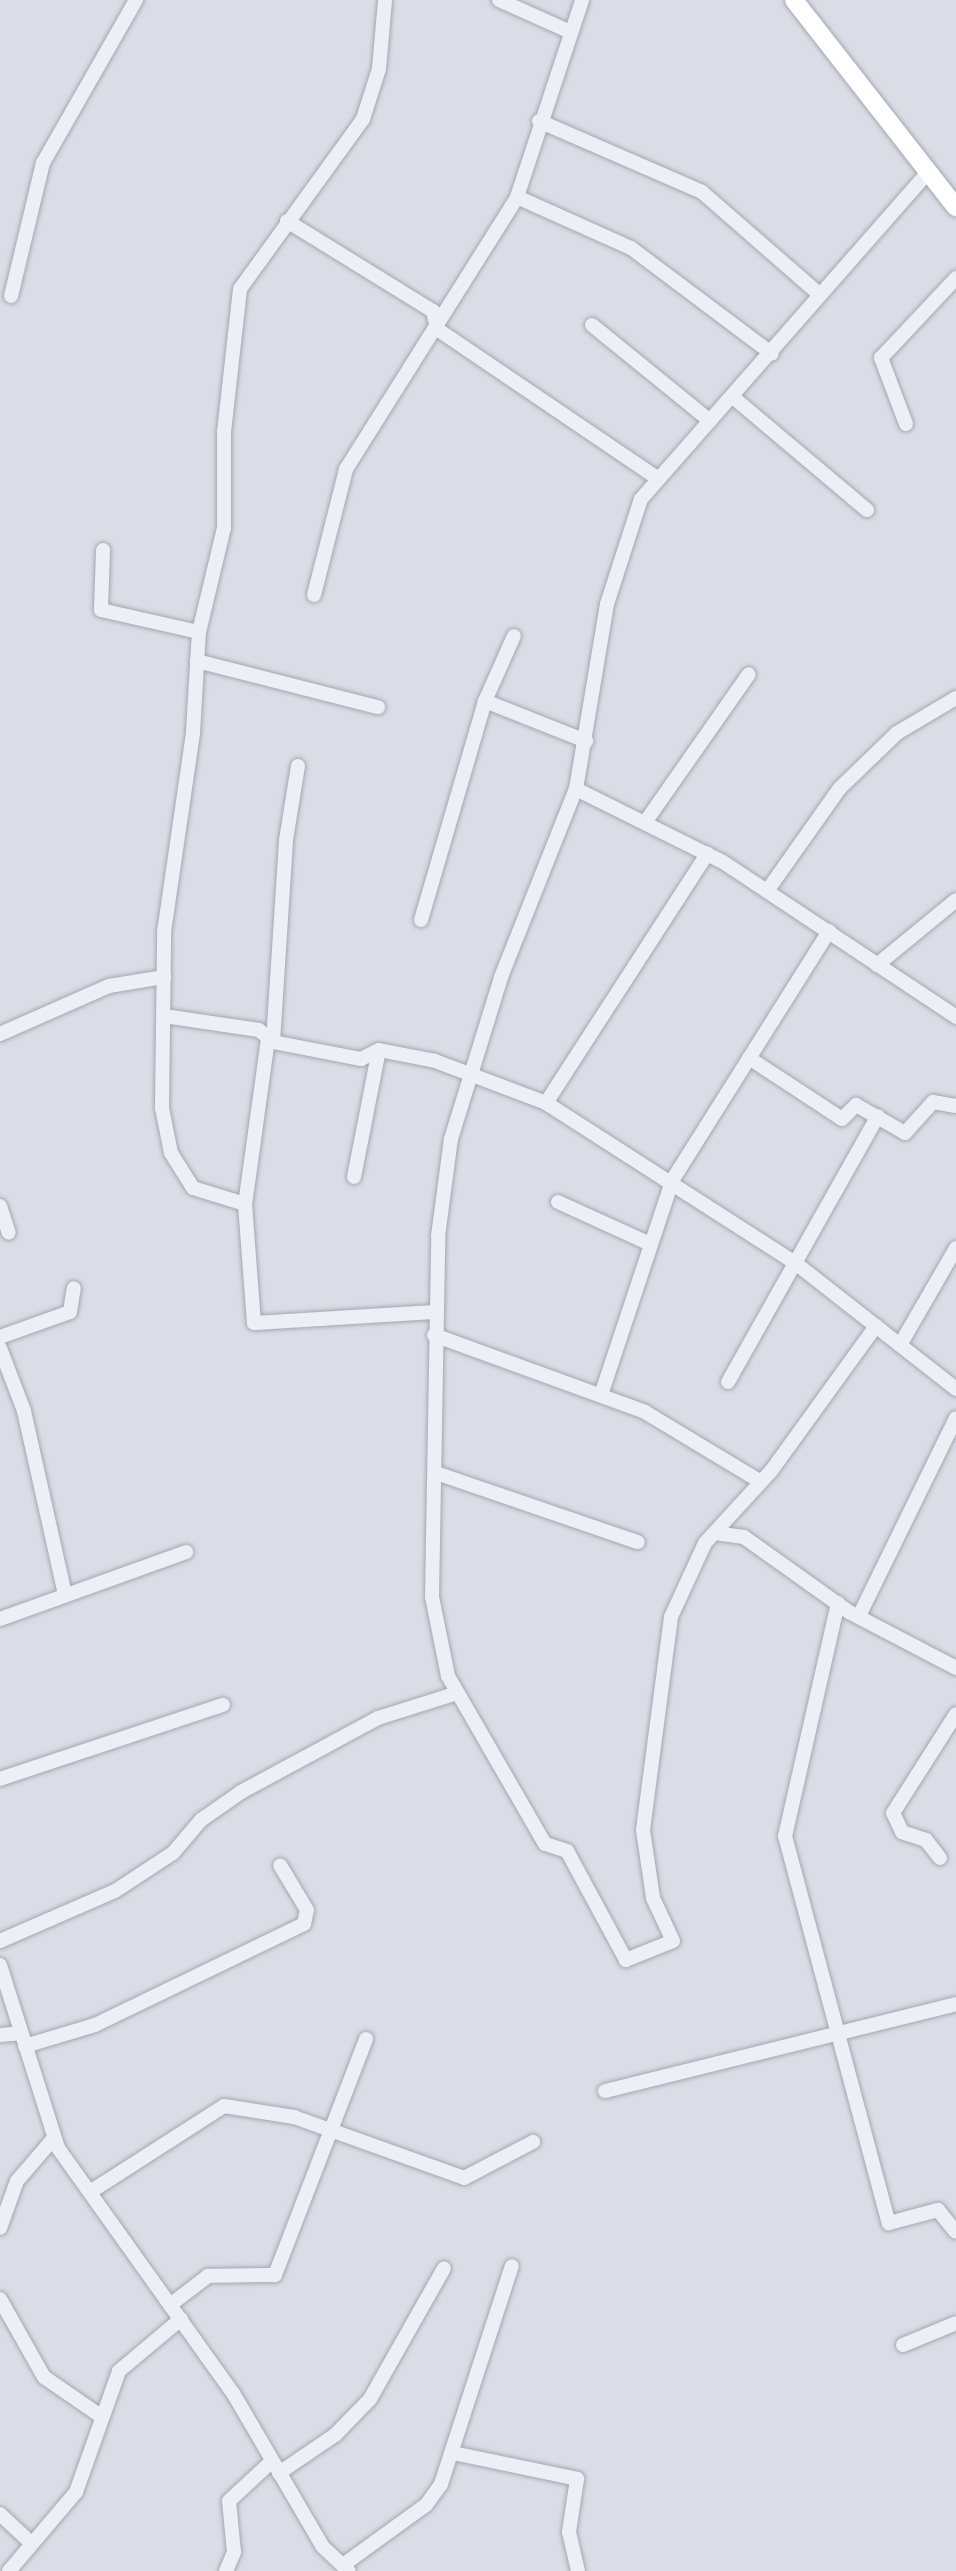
<!DOCTYPE html>
<style>
body{margin:0}
#map{position:relative;width:956px;height:2571px;overflow:hidden;background:#dbdde6;font-family:"Alegreya Sans",sans-serif}
div>[style]{position:absolute}
[style*='--x']{left:calc(var(--x)*1px);top:calc(var(--y)*1px);width:calc(var(--w)*1px);rotate:calc(var(--a)*1deg)}
.roads{filter:drop-shadow(0 0 2px #a4a7b3) drop-shadow(0 0 2px #a4a7b3)}
.street>*{height:14px;margin:-7px;padding:0 7px;transform-origin:7px;border-radius:7px;background:#eeeff4}
.secondary>*{height:18px;margin:-9px;padding:0 9px;transform-origin:9px;border-radius:9px;background:#fff}
span{translate:-50% -50%;white-space:nowrap;text-align:center;line-height:1.15;-webkit-text-stroke:6px #ebecf4;paint-order:stroke}
</style>
<div id="map">
<div class="roads">
<div class="street">
<i style="--x:499;--y:0;--w:73;--a:24.1"></i>
<i style="--x:539;--y:121;--w:178;--a:23.5"></i>
<i style="--x:702;--y:192;--w:155;--a:41.1"></i>
<i style="--x:517;--y:197;--w:125;--a:24.1"></i>
<i style="--x:631;--y:248;--w:176;--a:36.9"></i>
<i style="--x:287;--y:221;--w:172;--a:31.7"></i>
<i style="--x:433;--y:311;--w:18;--a:77"></i>
<i style="--x:437;--y:329;--w:266;--a:34.1"></i>
<i style="--x:11;--y:296;--w:137;--a:-76.5"></i>
<i style="--x:43;--y:163;--w:188;--a:-60.3"></i>
<i style="--x:592;--y:325;--w:152;--a:39.1"></i>
<i style="--x:734;--y:398;--w:174;--a:40.1"></i>
<i style="--x:906;--y:424;--w:71;--a:-110.7"></i>
<i style="--x:881;--y:358;--w:110;--a:-46.8"></i>
<i style="--x:103;--y:550;--w:60;--a:91.9"></i>
<i style="--x:101;--y:610;--w:100;--a:12.7"></i>
<i style="--x:314;--y:595;--w:130;--a:-75.7"></i>
<i style="--x:346;--y:469;--w:321;--a:-57.8"></i>
<i style="--x:517;--y:197;--w:207;--a:-71.7"></i>
<i style="--x:197;--y:661;--w:187;--a:14.3"></i>
<i style="--x:485;--y:701;--w:71;--a:-66"></i>
<i style="--x:576;--y:789;--w:164;--a:26.4"></i>
<i style="--x:723;--y:862;--w:280;--a:33.6"></i>
<i style="--x:646;--y:821;--w:179;--a:-55"></i>
<i style="--x:767;--y:891;--w:126;--a:-54.7"></i>
<i style="--x:840;--y:788;--w:79;--a:-44"></i>
<i style="--x:897;--y:733;--w:69;--a:-30.7"></i>
<i style="--x:421;--y:920;--w:228;--a:-73.7"></i>
<i style="--x:485;--y:701;--w:109;--a:21.6"></i>
<i style="--x:877;--y:965;--w:102;--a:-39.4"></i>
<i style="--x:164;--y:1016;--w:96;--a:8.4"></i>
<i style="--x:259;--y:1030;--w:18;--a:41"></i>
<i style="--x:273;--y:1042;--w:90;--a:10.9"></i>
<i style="--x:361;--y:1059;--w:20;--a:-27"></i>
<i style="--x:379;--y:1050;--w:57;--a:11.1"></i>
<i style="--x:435;--y:1061;--w:119;--a:20.7"></i>
<i style="--x:546;--y:1103;--w:295;--a:32.7"></i>
<i style="--x:794;--y:1262;--w:206;--a:38.1"></i>
<i style="--x:0;--y:1034;--w:119;--a:-23.8"></i>
<i style="--x:109;--y:986;--w:56;--a:-9.3"></i>
<i style="--x:268;--y:1039;--w:167;--a:97.9"></i>
<i style="--x:245;--y:1204;--w:119;--a:85.7"></i>
<i style="--x:254;--y:1323;--w:181;--a:-3.5"></i>
<i style="--x:273;--y:1042;--w:202;--a:-86.3"></i>
<i style="--x:286;--y:840;--w:75;--a:-80.8"></i>
<i style="--x:749;--y:1058;--w:111;--a:33.3"></i>
<i style="--x:842;--y:1119;--w:20;--a:-45"></i>
<i style="--x:856;--y:1105;--w:56;--a:29.7"></i>
<i style="--x:905;--y:1133;--w:42;--a:-47.9"></i>
<i style="--x:933;--y:1102;--w:23;--a:10"></i>
<i style="--x:546;--y:1103;--w:297;--a:-57.1"></i>
<i style="--x:354;--y:1177;--w:129;--a:-78.9"></i>
<i style="--x:558;--y:1202;--w:101;--a:24.5"></i>
<i style="--x:245;--y:1204;--w:54;--a:-162.9"></i>
<i style="--x:193;--y:1188;--w:41;--a:-122.2"></i>
<i style="--x:171;--y:1153;--w:46;--a:-101.3"></i>
<i style="--x:162;--y:1108;--w:176;--a:-89.3"></i>
<i style="--x:164;--y:932;--w:202;--a:-81.7"></i>
<i style="--x:193;--y:732;--w:100;--a:-86.6"></i>
<i style="--x:199;--y:632;--w:107;--a:-76.5"></i>
<i style="--x:224;--y:528;--w:96;--a:-90"></i>
<i style="--x:224;--y:432;--w:144;--a:-83.6"></i>
<i style="--x:240;--y:289;--w:210;--a:-54.1"></i>
<i style="--x:363;--y:119;--w:52;--a:-72.3"></i>
<i style="--x:379;--y:69;--w:69;--a:-85"></i>
<i style="--x:0;--y:1206;--w:28;--a:72"></i>
<i style="--x:876;--y:1326;--w:179;--a:125.9"></i>
<i style="--x:771;--y:1471;--w:98;--a:132.5"></i>
<i style="--x:705;--y:1543;--w:81;--a:114.7"></i>
<i style="--x:671;--y:1617;--w:215;--a:97.5"></i>
<i style="--x:643;--y:1830;--w:69;--a:81.6"></i>
<i style="--x:653;--y:1898;--w:47;--a:65.1"></i>
<i style="--x:673;--y:1941;--w:51;--a:158"></i>
<i style="--x:626;--y:1960;--w:124;--a:-118.4"></i>
<i style="--x:567;--y:1851;--w:23;--a:-162"></i>
<i style="--x:545;--y:1844;--w:194;--a:-120"></i>
<i style="--x:448;--y:1676;--w:81;--a:-101.4"></i>
<i style="--x:432;--y:1597;--w:361;--a:-89"></i>
<i style="--x:438;--y:1236;--w:98;--a:-82.4"></i>
<i style="--x:451;--y:1139;--w:170;--a:-72.8"></i>
<i style="--x:501;--y:977;--w:202;--a:-68.3"></i>
<i style="--x:576;--y:789;--w:188;--a:-80.5"></i>
<i style="--x:607;--y:604;--w:110;--a:-72.1"></i>
<i style="--x:641;--y:499;--w:435;--a:-48.7"></i>
<i style="--x:434;--y:1335;--w:225;--a:20"></i>
<i style="--x:645;--y:1412;--w:135;--a:31.1"></i>
<i style="--x:0;--y:1337;--w:74;--a:-19.7"></i>
<i style="--x:70;--y:1312;--w:24;--a:-81"></i>
<i style="--x:900;--y:1345;--w:112;--a:-60"></i>
<i style="--x:0;--y:1348;--w:67;--a:69.1"></i>
<i style="--x:24;--y:1411;--w:189;--a:77.4"></i>
<i style="--x:728;--y:1382;--w:305;--a:-60.6"></i>
<i style="--x:601;--y:1395;--w:228;--a:-71.6"></i>
<i style="--x:673;--y:1179;--w:293;--a:-57.8"></i>
<i style="--x:439;--y:1474;--w:210;--a:18.9"></i>
<i style="--x:715;--y:1533;--w:29;--a:8"></i>
<i style="--x:744;--y:1537;--w:129;--a:35.5"></i>
<i style="--x:849;--y:1612;--w:121;--a:27.6"></i>
<i style="--x:838;--y:1603;--w:239;--a:102.8"></i>
<i style="--x:785;--y:1836;--w:401;--a:75"></i>
<i style="--x:889;--y:2223;--w:51;--a:-14.9"></i>
<i style="--x:938;--y:2210;--w:28;--a:51"></i>
<i style="--x:859;--y:1616;--w:220;--a:-63.9"></i>
<i style="--x:0;--y:1619;--w:198;--a:-19.8"></i>
<i style="--x:0;--y:1779;--w:235;--a:-18.4"></i>
<i style="--x:940;--y:1858;--w:23;--a:-128"></i>
<i style="--x:926;--y:1840;--w:25;--a:-162"></i>
<i style="--x:902;--y:1832;--w:21;--a:-115"></i>
<i style="--x:893;--y:1813;--w:117;--a:-57.5"></i>
<i style="--x:0;--y:1941;--w:125;--a:-23.5"></i>
<i style="--x:115;--y:1891;--w:69;--a:-33.2"></i>
<i style="--x:173;--y:1853;--w:43;--a:-49.7"></i>
<i style="--x:201;--y:1820;--w:49;--a:-35"></i>
<i style="--x:241;--y:1792;--w:156;--a:-28.4"></i>
<i style="--x:378;--y:1718;--w:80;--a:-17.5"></i>
<i style="--x:0;--y:1965;--w:192;--a:72.4"></i>
<i style="--x:58;--y:2148;--w:301;--a:54.5"></i>
<i style="--x:233;--y:2393;--w:178;--a:59.7"></i>
<i style="--x:323;--y:2547;--w:35;--a:43"></i>
<i style="--x:0;--y:2035;--w:21;--a:-5"></i>
<i style="--x:25;--y:2046;--w:73;--a:-16.7"></i>
<i style="--x:95;--y:2025;--w:232;--a:-25.8"></i>
<i style="--x:304;--y:1924;--w:14;--a:-78"></i>
<i style="--x:307;--y:1910;--w:52;--a:-121"></i>
<i style="--x:605;--y:2091;--w:362;--a:-13.9"></i>
<i style="--x:90;--y:2192;--w:159;--a:-32.7"></i>
<i style="--x:224;--y:2106;--w:71;--a:8.9"></i>
<i style="--x:294;--y:2117;--w:181;--a:19.7"></i>
<i style="--x:464;--y:2178;--w:78;--a:-27.6"></i>
<i style="--x:0;--y:2228;--w:50;--a:-70.1"></i>
<i style="--x:17;--y:2181;--w:57;--a:-49.3"></i>
<i style="--x:0;--y:2299;--w:90;--a:60.6"></i>
<i style="--x:44;--y:2377;--w:67;--a:34.6"></i>
<i style="--x:170;--y:2305;--w:48;--a:-37.3"></i>
<i style="--x:208;--y:2276;--w:67;--a:-0.9"></i>
<i style="--x:275;--y:2275;--w:253;--a:-68.9"></i>
<i style="--x:903;--y:2345;--w:57;--a:-22.5"></i>
<i style="--x:453;--y:2453;--w:127;--a:11.8"></i>
<i style="--x:577;--y:2479;--w:54;--a:98.6"></i>
<i style="--x:569;--y:2532;--w:40;--a:77"></i>
<i style="--x:279;--y:2473;--w:68;--a:-34.2"></i>
<i style="--x:335;--y:2435;--w:50;--a:-45.8"></i>
<i style="--x:370;--y:2399;--w:150;--a:-60.5"></i>
<i style="--x:0;--y:2514;--w:42;--a:43.1"></i>
<i style="--x:343;--y:2565;--w:102;--a:-35.9"></i>
<i style="--x:426;--y:2505;--w:26;--a:-54"></i>
<i style="--x:441;--y:2484;--w:229;--a:-72"></i>
<i style="--x:9;--y:2571;--w:104;--a:-49.7"></i>
<i style="--x:76;--y:2492;--w:128;--a:-70.4"></i>
<i style="--x:119;--y:2371;--w:81;--a:-40"></i>
<i style="--x:226;--y:2571;--w:21;--a:-67"></i>
<i style="--x:234;--y:2552;--w:51;--a:-95.6"></i>
<i style="--x:229;--y:2501;--w:59;--a:-42.9"></i>
</div>
<div class="secondary">
<i style="--x:794;--y:0;--w:263;--a:52"></i>
</div>
</div>
</div>
